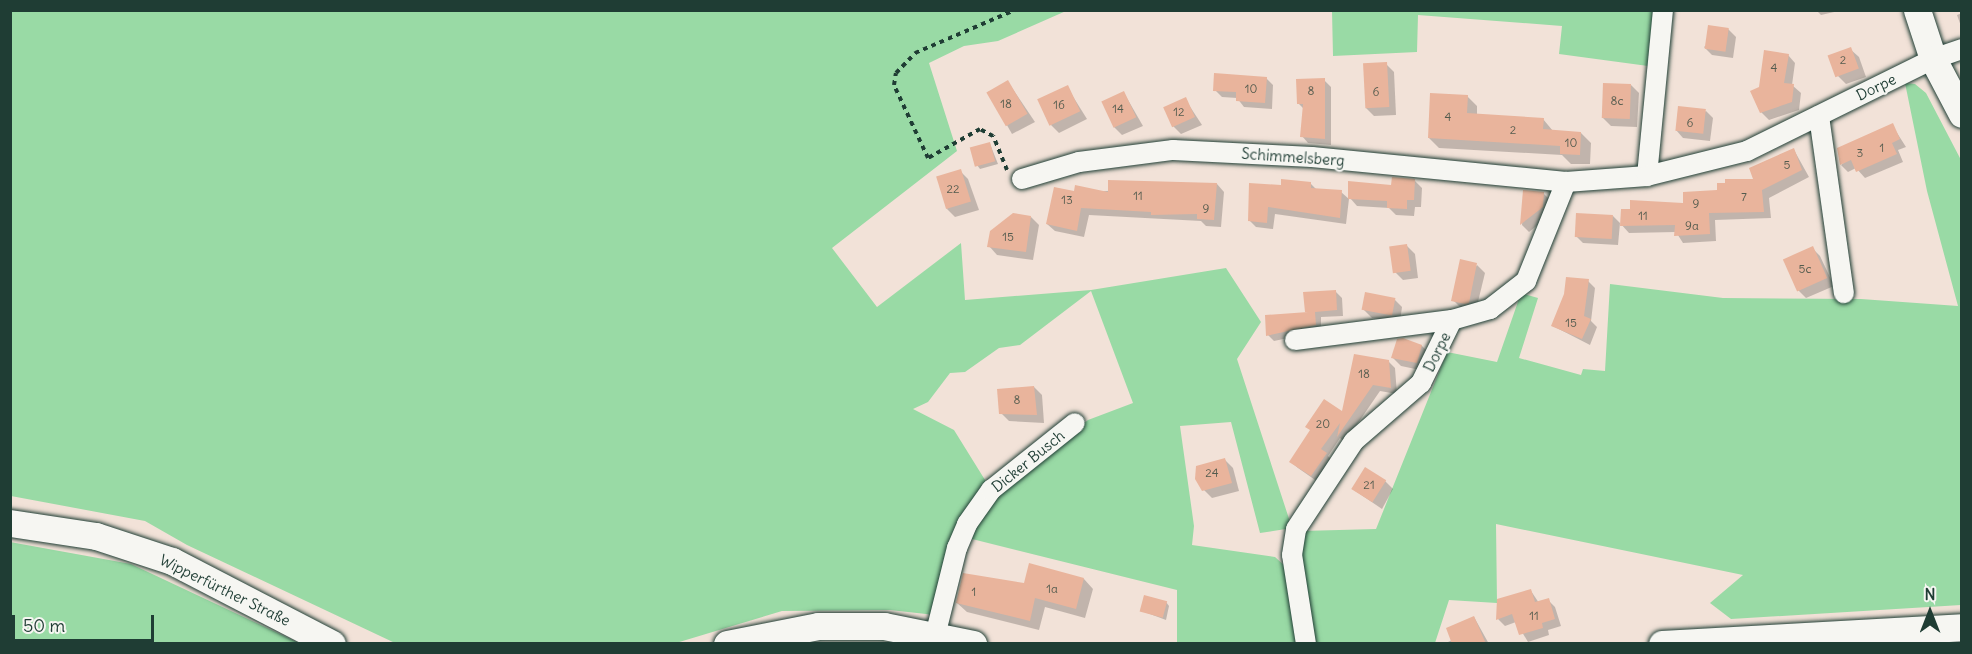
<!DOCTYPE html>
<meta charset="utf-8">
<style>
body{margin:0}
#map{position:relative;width:1972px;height:654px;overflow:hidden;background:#f2e2d8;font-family:Delius,sans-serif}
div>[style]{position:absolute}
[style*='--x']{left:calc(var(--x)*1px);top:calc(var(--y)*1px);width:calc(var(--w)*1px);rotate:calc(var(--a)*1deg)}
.green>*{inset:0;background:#99daa5}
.shadow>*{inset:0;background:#0003}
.building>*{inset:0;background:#e9b49c;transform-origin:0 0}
.path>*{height:4px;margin-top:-2px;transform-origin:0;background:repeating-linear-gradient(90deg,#1f3d34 0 4.5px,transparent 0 9px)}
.roads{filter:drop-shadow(0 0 2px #1f3d34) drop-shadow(0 0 2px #1f3d34)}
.minor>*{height:20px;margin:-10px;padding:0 10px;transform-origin:10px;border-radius:10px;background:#f6f6f2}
.secondary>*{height:27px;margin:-13.5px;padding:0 13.5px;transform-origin:13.5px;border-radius:13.5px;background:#f6f6f2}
span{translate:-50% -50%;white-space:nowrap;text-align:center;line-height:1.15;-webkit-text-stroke:4.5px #f6f6f2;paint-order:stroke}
.number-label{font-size:12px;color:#525b4e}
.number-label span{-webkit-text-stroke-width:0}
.street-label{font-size:15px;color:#1f3d34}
.frame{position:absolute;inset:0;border:12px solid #1f3d34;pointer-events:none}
.north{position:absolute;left:1900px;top:582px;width:60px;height:60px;-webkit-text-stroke:4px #f6f6f2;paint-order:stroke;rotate:0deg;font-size:16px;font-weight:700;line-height:24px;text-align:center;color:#1f3d34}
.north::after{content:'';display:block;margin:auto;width:21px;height:27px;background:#1f3d34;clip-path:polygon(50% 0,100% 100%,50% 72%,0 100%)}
.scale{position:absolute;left:12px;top:615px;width:142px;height:27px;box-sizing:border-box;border:3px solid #1f3d34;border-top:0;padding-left:8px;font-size:18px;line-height:21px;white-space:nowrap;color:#1f3d34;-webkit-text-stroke:4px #f6f6f2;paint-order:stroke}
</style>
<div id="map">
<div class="green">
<i style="clip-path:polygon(10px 11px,1066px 11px,998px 41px,964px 46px,929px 63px,957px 151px,832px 248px,877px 307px,961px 243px,965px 300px,1091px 290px,1226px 268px,1261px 322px,1237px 359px,1292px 528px,1260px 533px,1231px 422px,1180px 426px,1194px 526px,1192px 545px,1275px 557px,1285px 566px,1301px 643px,1177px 643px,1177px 590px,964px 537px,992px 494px,1088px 420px,1133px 403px,1091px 291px,1020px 345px,999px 348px,965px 372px,950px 373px,928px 402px,913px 409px,954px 430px,990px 488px,958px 535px,935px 615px,890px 610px,782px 611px,676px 643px,395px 643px,187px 545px,145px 521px,11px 496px)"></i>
<i style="clip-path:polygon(1332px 11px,1656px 11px,1648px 66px,1559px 54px,1562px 26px,1418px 15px,1417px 52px,1333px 56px)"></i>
<i style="clip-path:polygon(1905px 83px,1915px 84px,1926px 93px,1961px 160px,1961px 605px,1731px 619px,1710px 603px,1743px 575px,1496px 524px,1497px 603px,1449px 600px,1435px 643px,1310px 643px,1298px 584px,1302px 531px,1376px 529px,1447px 352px,1497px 362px,1521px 293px,1538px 298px,1519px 358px,1581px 375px,1583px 369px,1605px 371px,1610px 284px,1723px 298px,1861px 299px,1958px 306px,1927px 191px)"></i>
<i style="clip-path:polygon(10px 542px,131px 564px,299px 643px,11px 643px)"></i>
</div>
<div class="shadow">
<i style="clip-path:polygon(1816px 10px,1843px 10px,1821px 15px)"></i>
<i style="clip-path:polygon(1962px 13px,1962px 29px,1957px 15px)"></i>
<i style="clip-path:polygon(1728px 29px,1736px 37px,1733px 58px,1712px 55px,1704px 47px)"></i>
<i style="clip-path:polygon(1850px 49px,1859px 57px,1866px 77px,1846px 84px,1838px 76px)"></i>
<i style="clip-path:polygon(1788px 55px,1795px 63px,1792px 85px,1801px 93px,1799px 110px,1769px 120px,1761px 112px,1760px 88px)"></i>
<i style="clip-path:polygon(1386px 64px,1394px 72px,1396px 115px,1374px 116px,1366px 108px)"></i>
<i style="clip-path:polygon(1266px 78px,1273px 85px,1272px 109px,1244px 107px,1237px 98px,1222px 97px,1215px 90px)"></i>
<i style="clip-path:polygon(1324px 80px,1331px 87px,1331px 145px,1308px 143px,1302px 136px,1304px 109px,1298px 103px)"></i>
<i style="clip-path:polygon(1008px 82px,1035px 122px,1012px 134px,988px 92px)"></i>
<i style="clip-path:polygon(1631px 85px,1639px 93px,1637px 127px,1611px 126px,1603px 118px)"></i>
<i style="clip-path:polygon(1067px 87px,1087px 119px,1059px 133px,1051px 125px)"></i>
<i style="clip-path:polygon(1124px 93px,1143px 126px,1122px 135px,1114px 127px)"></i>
<i style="clip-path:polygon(1467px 96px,1477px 106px,1477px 115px,1543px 119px,1553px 131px,1581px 133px,1591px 143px,1590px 164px,1571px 164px,1562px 155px,1439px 148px,1429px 138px)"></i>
<i style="clip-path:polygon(1185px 99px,1202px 125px,1181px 134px,1173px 126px)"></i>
<i style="clip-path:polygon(1706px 111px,1713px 118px,1710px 141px,1683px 138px,1676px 130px)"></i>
<i style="clip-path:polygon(1892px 125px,1906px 147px,1898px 150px,1903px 162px,1865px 178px,1856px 168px,1848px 172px,1841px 165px)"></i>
<i style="clip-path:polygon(990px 144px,998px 164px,980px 169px,977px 165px)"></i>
<i style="clip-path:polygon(1794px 150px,1809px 177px,1769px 198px,1771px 218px,1715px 220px,1716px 241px,1683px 243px,1676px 232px,1629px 233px,1620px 223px,1618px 245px,1583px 243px,1576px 236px,1613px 216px,1622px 225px,1755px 180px)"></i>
<i style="clip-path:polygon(960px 171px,968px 179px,979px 210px,955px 217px,947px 209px)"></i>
<i style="clip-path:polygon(1415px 181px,1422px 188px,1421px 207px,1415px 207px,1414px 216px,1396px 215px,1389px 208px,1357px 206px,1350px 198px)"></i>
<i style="clip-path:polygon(1217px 184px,1224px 192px,1221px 227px,1206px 226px,1201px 221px,1089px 215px,1084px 237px,1055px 231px,1047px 224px,1075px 193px)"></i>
<i style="clip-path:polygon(1311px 184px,1317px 190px,1341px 192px,1349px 199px,1346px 224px,1275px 214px,1273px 229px,1256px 227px,1249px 220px,1282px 187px)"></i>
<i style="clip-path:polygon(1525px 191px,1543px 193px,1551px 201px,1550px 215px,1529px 232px,1522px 225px)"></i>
<i style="clip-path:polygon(1031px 217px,1039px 225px,1033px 260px,997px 255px,989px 246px)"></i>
<i style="clip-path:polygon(1407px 246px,1415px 254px,1418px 278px,1403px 280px,1395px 272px)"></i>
<i style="clip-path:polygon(1812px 248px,1820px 256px,1834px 286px,1806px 298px,1798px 290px,1785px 260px)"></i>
<i style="clip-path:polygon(1477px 265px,1485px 273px,1476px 310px,1461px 308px,1453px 300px)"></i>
<i style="clip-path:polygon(1588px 281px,1595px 288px,1591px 321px,1597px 327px,1590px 345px,1553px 326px)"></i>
<i style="clip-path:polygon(1335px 291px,1342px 298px,1343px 316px,1321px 317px,1321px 331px,1274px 341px,1268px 335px,1308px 313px)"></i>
<i style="clip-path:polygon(1394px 299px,1402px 307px,1400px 322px,1372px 318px,1363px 309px)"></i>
<i style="clip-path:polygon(1398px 341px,1422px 346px,1430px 354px,1425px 371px,1401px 366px,1393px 358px)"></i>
<i style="clip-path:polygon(1388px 361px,1395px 368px,1397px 394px,1380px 391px,1345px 442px,1340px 438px,1328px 456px,1333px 461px,1318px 482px,1298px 468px,1291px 462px,1311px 431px,1343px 413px)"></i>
<i style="clip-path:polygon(1034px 387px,1042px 395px,1044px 423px,1009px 421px,1001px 413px)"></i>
<i style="clip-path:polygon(1225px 460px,1233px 468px,1239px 491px,1212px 498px,1204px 490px)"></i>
<i style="clip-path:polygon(1385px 481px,1393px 489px,1382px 509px,1354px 490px)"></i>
<i style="clip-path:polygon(1084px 579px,1093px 589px,1085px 618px,1045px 607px,1039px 630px,967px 612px,957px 603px,1026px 585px)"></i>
<i style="clip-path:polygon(1531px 591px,1539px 603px,1548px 600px,1555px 607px,1561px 626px,1548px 630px,1549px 635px,1528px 642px,1516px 622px,1505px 626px,1498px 619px)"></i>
<i style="clip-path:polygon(1166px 602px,1169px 606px,1166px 620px,1142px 611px)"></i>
<i style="clip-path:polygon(1474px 617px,1489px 644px,1444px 644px,1452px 640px)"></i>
</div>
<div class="building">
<i style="left:1708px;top:25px;width:21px;height:24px;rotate:8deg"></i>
<i style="left:1851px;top:47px;width:23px;height:25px;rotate:70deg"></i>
<i style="clip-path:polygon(1764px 50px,1789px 54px,1784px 83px,1794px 84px,1792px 102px,1760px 113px,1750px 91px,1759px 87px)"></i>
<i style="left:1387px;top:62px;width:45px;height:24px;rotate:87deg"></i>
<i style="clip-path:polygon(1214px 73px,1267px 77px,1265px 103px,1236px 101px,1236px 92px,1213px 91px)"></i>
<i style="clip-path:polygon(1325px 78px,1325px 139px,1300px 137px,1303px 104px,1297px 104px,1296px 79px)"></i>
<i style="left:1008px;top:80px;width:39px;height:25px;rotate:60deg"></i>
<i style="left:1603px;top:83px;width:28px;height:35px;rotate:2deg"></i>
<i style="left:1068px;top:85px;width:29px;height:34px;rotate:65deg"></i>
<i style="left:1124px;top:91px;width:29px;height:25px;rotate:65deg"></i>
<i style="clip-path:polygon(1430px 93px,1468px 95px,1467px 113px,1544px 118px,1543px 129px,1581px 132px,1580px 155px,1560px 154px,1560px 146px,1428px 138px)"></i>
<i style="left:1186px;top:97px;width:22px;height:25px;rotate:66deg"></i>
<i style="left:1678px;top:106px;width:28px;height:25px;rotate:6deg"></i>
<i style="clip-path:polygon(1893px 123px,1900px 139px,1892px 143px,1897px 154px,1856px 172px,1851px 160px,1840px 165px,1837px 148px)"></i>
<i style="left:990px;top:142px;width:20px;height:21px;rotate:75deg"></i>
<i style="clip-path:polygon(1794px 148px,1802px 170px,1762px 190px,1764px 212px,1709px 213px,1710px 234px,1674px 236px,1675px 225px,1620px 226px,1621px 209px,1630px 209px,1630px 200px,1683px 203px,1683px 192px,1717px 190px,1717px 183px,1725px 183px,1725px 179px,1753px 179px,1749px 168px)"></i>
<i style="left:961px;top:169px;width:34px;height:26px;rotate:73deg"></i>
<i style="clip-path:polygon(1392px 177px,1415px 179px,1414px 200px,1407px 200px,1407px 209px,1387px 208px,1387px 201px,1348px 199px,1348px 181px,1391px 185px)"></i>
<i style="clip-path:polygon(1281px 179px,1311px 182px,1311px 188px,1342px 190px,1340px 218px,1268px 207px,1267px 223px,1248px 221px,1249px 183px,1281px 185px)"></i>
<i style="clip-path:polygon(1108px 180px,1217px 183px,1214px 220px,1197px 219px,1197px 214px,1151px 215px,1151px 212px,1081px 208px,1077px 231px,1046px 224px,1054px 187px,1074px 191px,1075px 185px,1108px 192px)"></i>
<i style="clip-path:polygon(1523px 190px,1544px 192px,1543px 207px,1520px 225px)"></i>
<i style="clip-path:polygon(1013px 213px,1031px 216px,1026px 252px,987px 247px,990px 231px)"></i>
<i style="left:1576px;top:213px;width:37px;height:24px;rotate:3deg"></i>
<i style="left:1407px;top:244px;width:27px;height:18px;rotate:82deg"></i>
<i style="left:1813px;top:246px;width:35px;height:33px;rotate:66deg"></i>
<i style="clip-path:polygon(1460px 259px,1477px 263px,1469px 303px,1465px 304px,1451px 301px)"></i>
<i style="clip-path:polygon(1566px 277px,1589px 279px,1584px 316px,1591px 319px,1582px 339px,1551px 326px,1564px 294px)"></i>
<i style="clip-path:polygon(1336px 290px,1337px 310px,1315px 312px,1316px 325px,1266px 336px,1265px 315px,1308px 312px,1305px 312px,1303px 292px)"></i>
<i style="left:1365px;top:292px;width:31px;height:18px;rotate:11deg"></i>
<i style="clip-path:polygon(1403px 338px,1422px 345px,1417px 363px,1391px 358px,1397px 339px)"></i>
<i style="clip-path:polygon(1354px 354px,1389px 360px,1391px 388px,1373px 385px,1337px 437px,1340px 423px,1321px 449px,1327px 453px,1311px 476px,1289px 462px,1310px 430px,1305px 427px,1324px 399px,1342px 411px)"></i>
<i style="clip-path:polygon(1034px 386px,1037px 415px,999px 414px,997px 389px)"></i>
<i style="clip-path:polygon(1225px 458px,1232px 483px,1202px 491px,1195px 479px,1196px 466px)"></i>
<i style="left:1365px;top:467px;width:25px;height:26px;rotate:32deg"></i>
<i style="clip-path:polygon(1029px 563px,1084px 578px,1076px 609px,1035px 598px,1030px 621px,956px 603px,963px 573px,1024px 583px)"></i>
<i style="clip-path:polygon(1531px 589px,1535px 602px,1549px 598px,1555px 619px,1542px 623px,1543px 628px,1519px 635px,1512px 614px,1496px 620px,1497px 599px)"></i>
<i style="left:1144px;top:595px;width:24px;height:17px;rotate:15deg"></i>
<i style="clip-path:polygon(1474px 616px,1486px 644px,1452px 644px,1446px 628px)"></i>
</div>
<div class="path">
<i style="--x:1007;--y:170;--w:37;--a:-112"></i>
<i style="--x:993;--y:136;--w:15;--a:-152"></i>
<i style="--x:980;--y:129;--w:60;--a:150.9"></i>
<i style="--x:928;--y:158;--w:81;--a:-115"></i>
<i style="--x:894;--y:85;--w:12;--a:-81"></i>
<i style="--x:896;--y:73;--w:28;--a:-46"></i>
<i style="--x:915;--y:53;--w:109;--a:-23.3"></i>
</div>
<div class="roads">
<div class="minor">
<i style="--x:1819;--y:116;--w:179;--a:82"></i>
<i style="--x:1647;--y:176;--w:167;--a:-84.5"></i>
<i style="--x:1022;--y:179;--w:59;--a:-16.6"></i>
<i style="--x:1079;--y:162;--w:95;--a:-7.3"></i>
<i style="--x:1173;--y:150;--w:139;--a:2.9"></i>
<i style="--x:1312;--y:157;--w:255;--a:5.6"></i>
<i style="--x:1295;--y:340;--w:158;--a:-7.3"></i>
<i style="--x:935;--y:636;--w:91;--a:-76"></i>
<i style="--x:957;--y:548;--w:26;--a:-67"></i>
<i style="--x:967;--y:524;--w:42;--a:-54.8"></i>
<i style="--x:991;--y:490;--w:107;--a:-38.6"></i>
<i style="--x:1306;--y:644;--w:90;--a:-98.9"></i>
<i style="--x:1292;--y:555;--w:26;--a:-81"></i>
<i style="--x:1296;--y:529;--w:105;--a:-56.6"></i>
<i style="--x:1354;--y:441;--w:89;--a:-40.9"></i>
<i style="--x:1421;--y:383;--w:70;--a:-63.8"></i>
<i style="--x:1452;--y:320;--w:40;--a:-16"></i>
<i style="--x:1490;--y:309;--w:46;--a:-37.9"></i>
<i style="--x:1526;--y:281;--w:107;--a:-68"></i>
<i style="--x:1566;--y:182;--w:81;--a:-4.2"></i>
<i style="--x:1647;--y:176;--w:103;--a:-14"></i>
<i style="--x:1747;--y:151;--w:208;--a:-26.3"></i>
<i style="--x:1933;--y:59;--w:31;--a:-19"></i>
</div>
<div class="secondary">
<i style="--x:1917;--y:10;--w:52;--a:71.9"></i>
<i style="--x:1933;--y:59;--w:62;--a:62.2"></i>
<i style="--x:10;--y:523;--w:87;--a:8.6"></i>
<i style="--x:96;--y:536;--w:80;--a:18.2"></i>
<i style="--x:172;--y:561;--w:180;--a:27.4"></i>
<i style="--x:727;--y:644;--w:93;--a:-11.2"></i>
<i style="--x:818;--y:626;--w:66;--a:0"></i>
<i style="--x:884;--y:626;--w:91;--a:11.4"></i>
<i style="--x:1662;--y:644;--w:300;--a:-3.2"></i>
</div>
</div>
<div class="number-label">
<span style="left:1843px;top:60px">2</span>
<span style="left:1774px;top:68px">4</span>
<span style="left:1251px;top:89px">10</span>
<span style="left:1311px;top:91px">8</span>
<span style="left:1376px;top:92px">6</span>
<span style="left:1617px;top:101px">8c</span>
<span style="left:1006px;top:104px">18</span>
<span style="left:1059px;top:105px">16</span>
<span style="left:1118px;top:109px">14</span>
<span style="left:1179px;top:112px">12</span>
<span style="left:1448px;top:117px">4</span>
<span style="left:1690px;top:123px">6</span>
<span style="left:1513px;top:130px">2</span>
<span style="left:1571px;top:143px">10</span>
<span style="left:1882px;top:148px">1</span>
<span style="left:1860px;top:153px">3</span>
<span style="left:1787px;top:165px">5</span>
<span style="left:953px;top:189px">22</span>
<span style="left:1138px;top:196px">11</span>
<span style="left:1744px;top:197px">7</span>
<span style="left:1067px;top:200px">13</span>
<span style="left:1696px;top:204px">9</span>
<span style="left:1206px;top:209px">9</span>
<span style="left:1643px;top:216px">11</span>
<span style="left:1692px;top:226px">9a</span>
<span style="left:1008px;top:237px">15</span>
<span style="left:1805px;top:269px">5c</span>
<span style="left:1571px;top:323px">15</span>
<span style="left:1364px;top:374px">18</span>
<span style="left:1017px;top:400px">8</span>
<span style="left:1323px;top:424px">20</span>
<span style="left:1212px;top:473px">24</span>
<span style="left:1369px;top:485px">21</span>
<span style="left:1052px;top:589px">1a</span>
<span style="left:974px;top:592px">1</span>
<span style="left:1534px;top:616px">11</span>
</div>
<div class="street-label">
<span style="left:1876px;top:87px;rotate:-26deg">Dorpe</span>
<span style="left:1293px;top:157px;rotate:4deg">Schimmelsberg</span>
<span style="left:1437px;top:352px;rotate:-64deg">Dorpe</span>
<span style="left:1028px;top:461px;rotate:-39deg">Dicker Busch</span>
<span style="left:225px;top:590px;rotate:26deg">Wipperfürther Straße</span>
</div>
<div class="frame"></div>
<div class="north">N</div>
<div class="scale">50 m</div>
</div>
